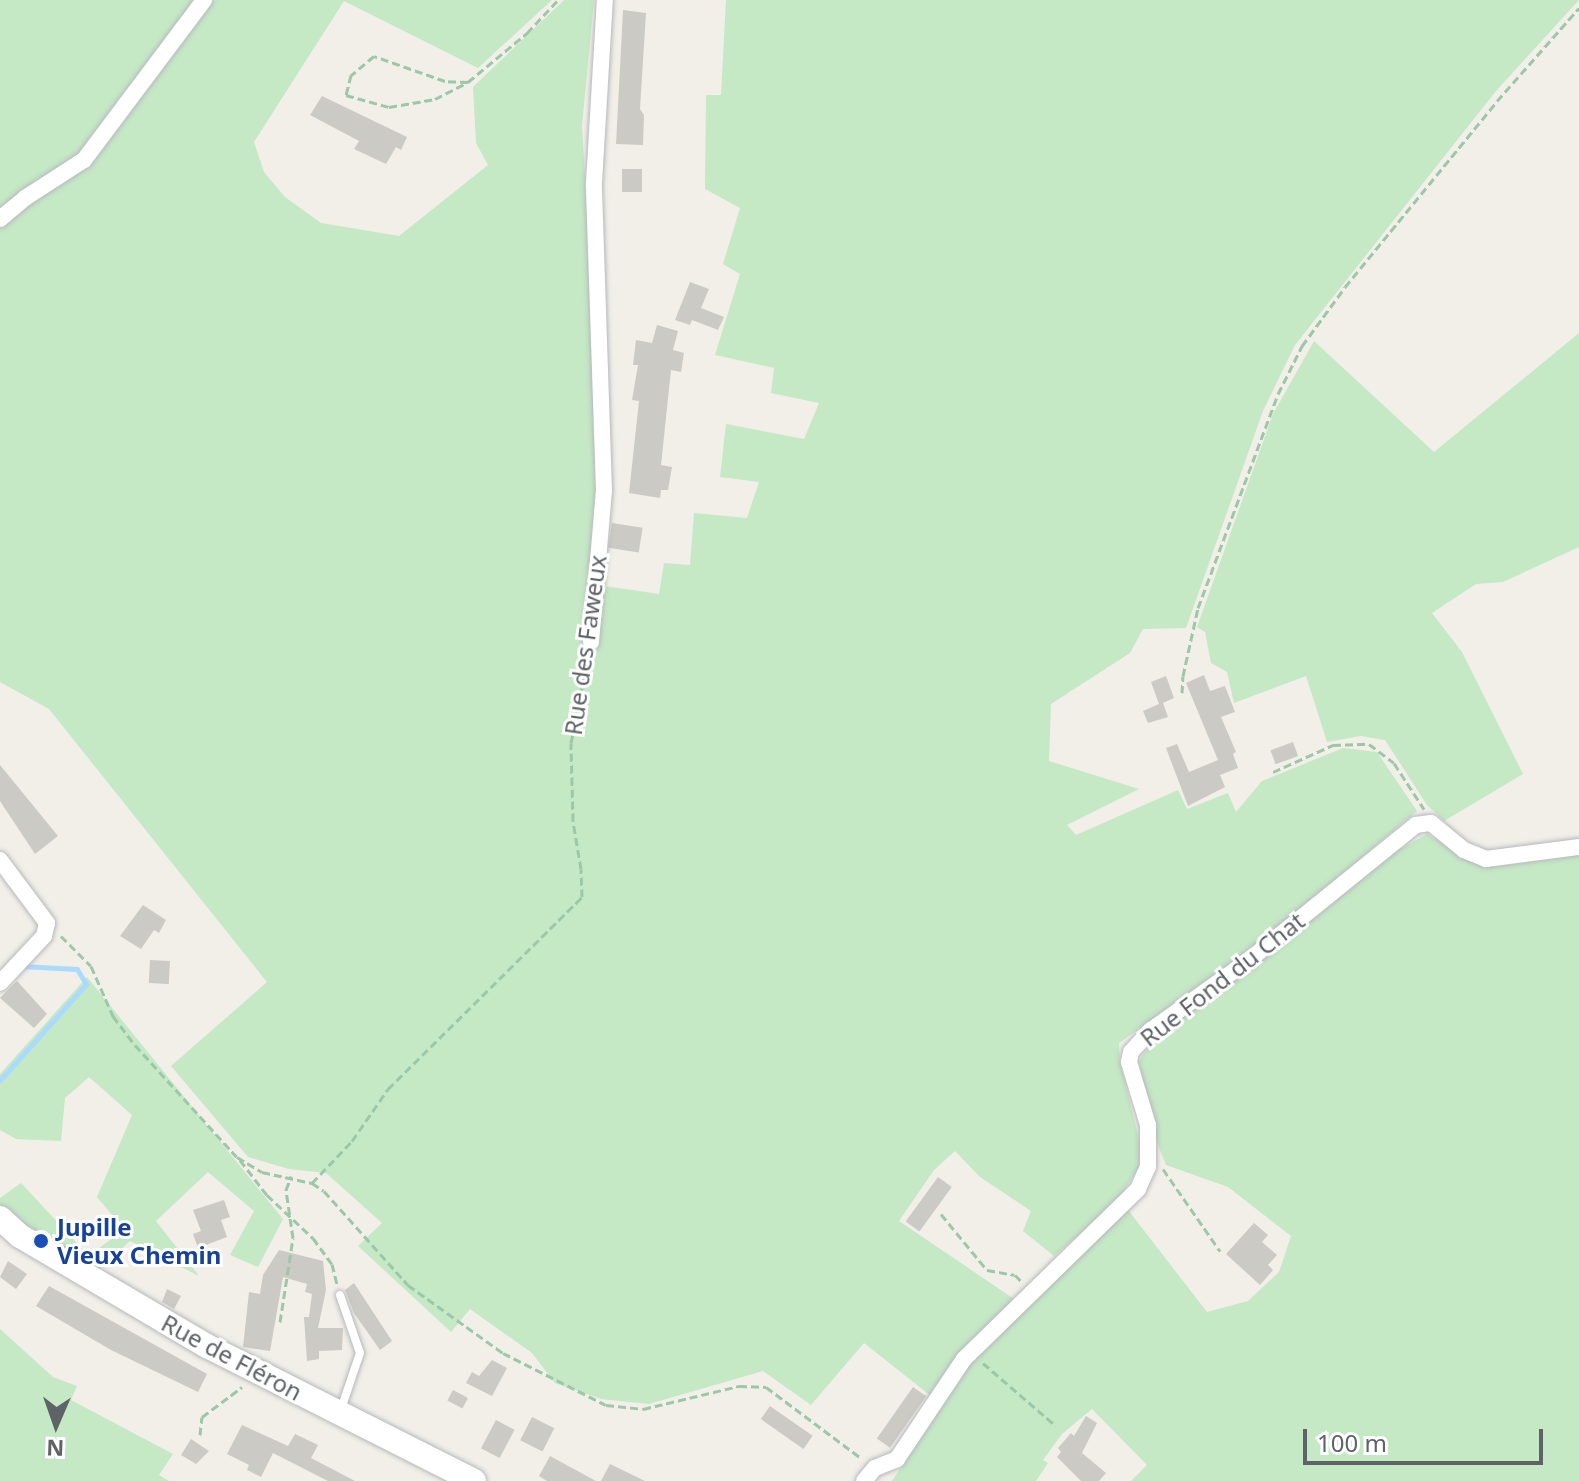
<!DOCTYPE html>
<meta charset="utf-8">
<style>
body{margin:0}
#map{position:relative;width:1579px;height:1481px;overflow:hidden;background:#f1efe8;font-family:"Noto Sans",sans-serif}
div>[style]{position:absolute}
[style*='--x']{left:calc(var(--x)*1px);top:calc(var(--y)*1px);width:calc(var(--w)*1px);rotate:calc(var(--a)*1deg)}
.green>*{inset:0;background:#c5e8c5}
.stream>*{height:5px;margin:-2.5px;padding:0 2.5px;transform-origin:2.5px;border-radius:2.5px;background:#aadaff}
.building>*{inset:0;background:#cccac5;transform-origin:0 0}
.path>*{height:3px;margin-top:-1.5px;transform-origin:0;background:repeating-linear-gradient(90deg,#9cc7a9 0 8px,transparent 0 12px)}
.roads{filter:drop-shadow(0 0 2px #b5b8bc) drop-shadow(0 0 2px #b5b8bc)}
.lane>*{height:8px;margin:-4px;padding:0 4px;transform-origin:4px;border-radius:4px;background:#fff}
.street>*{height:16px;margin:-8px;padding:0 8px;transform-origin:8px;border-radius:8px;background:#fff}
.secondary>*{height:24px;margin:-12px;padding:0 12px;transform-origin:12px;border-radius:12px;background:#fff}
.dots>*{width:22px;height:22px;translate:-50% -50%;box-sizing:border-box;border:4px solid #fff;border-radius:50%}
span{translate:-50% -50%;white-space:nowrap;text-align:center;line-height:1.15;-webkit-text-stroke:6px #fff;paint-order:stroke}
.street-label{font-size:24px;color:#5f6368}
.transit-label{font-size:24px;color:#164399;font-weight:700}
.left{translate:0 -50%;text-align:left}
.north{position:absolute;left:16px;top:1385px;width:80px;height:80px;-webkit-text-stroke:6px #fff;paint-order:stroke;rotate:182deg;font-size:22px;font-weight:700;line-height:32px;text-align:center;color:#5f6368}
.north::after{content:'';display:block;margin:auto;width:28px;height:36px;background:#5f6368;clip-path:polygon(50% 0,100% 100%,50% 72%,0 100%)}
.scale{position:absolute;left:1303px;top:1429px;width:240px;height:36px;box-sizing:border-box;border:4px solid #5f6368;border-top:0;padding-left:10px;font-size:24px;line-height:28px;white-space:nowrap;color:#5f6368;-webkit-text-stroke:6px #fff;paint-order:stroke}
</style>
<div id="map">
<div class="green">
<i style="clip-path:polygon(0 0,199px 0,116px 102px,116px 120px,209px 0,552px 0,478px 68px,344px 1px,254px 142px,264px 172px,285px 197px,321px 223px,399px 236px,488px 165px,476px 143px,473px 87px,564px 0,594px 0,582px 126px,600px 436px,591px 584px,659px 594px,664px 563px,690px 565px,694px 513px,747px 518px,759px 482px,720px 477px,726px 424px,804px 439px,819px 403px,771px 393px,774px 368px,715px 355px,740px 274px,723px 264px,740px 208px,705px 189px,706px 95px,721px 95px,726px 0,1579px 0,1496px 91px,1295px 345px,1263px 411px,1186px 628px,1143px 629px,1130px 653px,1051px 704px,1049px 761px,1139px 789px,1067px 825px,1076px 835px,1178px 790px,1187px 809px,1228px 793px,1236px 812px,1262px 781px,1343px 748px,1377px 752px,1417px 811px,1249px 952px,1119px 1043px,1120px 1062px,1140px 1143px,1139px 1167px,1116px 1203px,1054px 1256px,1023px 1231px,1031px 1211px,980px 1177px,955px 1151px,934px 1170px,899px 1221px,1017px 1301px,931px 1396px,864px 1343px,811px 1405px,763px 1371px,649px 1404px,601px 1399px,555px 1383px,532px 1353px,470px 1309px,451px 1332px,358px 1246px,382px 1223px,326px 1173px,289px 1169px,248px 1157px,171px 1066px,267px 982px,49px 709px,0 682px)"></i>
<i style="clip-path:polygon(1579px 333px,1579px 547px,1503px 582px,1476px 584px,1432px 613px,1462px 652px,1523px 774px,1444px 821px,1427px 805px,1385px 740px,1361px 736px,1327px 742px,1306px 676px,1234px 703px,1227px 672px,1211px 663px,1205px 632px,1197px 627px,1273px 414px,1314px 341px,1434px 452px)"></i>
<i style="clip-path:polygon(1427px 834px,1465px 857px,1493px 867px,1579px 855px,1579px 1481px,1131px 1481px,1147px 1465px,1092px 1409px,1062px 1434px,1043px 1460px,1048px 1463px,1036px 1481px,892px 1481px,968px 1364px,1125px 1206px,1207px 1312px,1248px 1301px,1279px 1272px,1291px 1236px,1228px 1187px,1166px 1165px,1153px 1133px,1139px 1061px,1153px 1039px,1384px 858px)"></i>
<i style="clip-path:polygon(87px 977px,283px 1219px,258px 1267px,230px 1255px,254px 1211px,208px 1172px,156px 1221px,199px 1276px,130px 1241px,95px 1273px,26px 1231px,0 1204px,0 1198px,21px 1183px,89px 1256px,124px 1229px,97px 1197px,132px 1115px,89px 1077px,65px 1098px,61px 1141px,16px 1139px,0 1130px,0 1074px)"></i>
<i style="clip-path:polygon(0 1329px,53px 1377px,77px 1386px,71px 1400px,173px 1454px,159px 1475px,169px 1481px,0 1481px)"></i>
</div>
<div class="stream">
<i style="--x:0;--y:1080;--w:129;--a:-48.1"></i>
<i style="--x:86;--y:984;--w:17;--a:-121"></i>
<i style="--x:77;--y:969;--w:56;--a:-176.9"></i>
</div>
<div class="building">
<i style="clip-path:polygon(623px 10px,646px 13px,640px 109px,644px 115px,643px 145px,616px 144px)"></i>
<i style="clip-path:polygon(322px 96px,407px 137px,401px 150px,396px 147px,386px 164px,354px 149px,359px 141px,310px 115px)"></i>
<i style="left:622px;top:169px;width:20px;height:23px"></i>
<i style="clip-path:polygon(690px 282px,709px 289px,701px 308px,724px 317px,718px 330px,692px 320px,690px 325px,675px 320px)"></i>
<i style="clip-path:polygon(657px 325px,678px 331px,673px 350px,684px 353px,681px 372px,671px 370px,661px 465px,672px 467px,668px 490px,661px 490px,660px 498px,629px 493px,639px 401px,632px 400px,638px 365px,633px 365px,636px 340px,652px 343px)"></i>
<i style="left:612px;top:523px;width:31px;height:25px;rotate:9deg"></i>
<i style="clip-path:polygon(1204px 675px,1210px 691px,1225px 686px,1235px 712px,1221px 717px,1236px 752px,1233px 754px,1238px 768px,1220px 775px,1225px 787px,1188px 806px,1166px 748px,1177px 744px,1189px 772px,1218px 760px,1186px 683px)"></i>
<i style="clip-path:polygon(1166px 676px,1174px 698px,1163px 703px,1168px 717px,1148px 723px,1143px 711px,1159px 704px,1151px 682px)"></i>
<i style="left:1293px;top:742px;width:15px;height:24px;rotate:70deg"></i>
<i style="clip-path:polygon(0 765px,58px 836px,35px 854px,0 801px)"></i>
<i style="clip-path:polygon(143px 905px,166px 920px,159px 933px,154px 930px,141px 949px,120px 936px)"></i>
<i style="left:150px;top:960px;width:20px;height:23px;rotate:3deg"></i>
<i style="clip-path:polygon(17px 981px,47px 1014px,34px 1028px,0 998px)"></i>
<i style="left:938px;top:1177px;width:17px;height:55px;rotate:36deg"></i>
<i style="clip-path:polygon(224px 1200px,230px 1217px,221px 1220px,227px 1237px,198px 1248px,193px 1234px,201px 1231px,193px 1210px)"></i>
<i style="clip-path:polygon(1254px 1223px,1268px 1235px,1262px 1242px,1277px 1255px,1268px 1265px,1273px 1270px,1260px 1285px,1226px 1254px)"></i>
<i style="clip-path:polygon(279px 1250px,323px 1261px,326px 1290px,318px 1328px,343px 1328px,342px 1350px,319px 1351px,319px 1359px,307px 1361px,304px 1317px,309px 1317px,312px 1294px,305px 1292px,307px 1284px,283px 1277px,270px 1351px,243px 1347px,249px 1292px,260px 1294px,263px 1275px)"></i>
<i style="clip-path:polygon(8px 1261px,27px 1274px,16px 1289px,0 1277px)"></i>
<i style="clip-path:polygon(354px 1283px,392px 1341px,380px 1350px,354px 1313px,345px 1290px)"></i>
<i style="clip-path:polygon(49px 1286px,207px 1374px,198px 1392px,111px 1350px,36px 1306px)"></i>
<i style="clip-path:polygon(167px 1289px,181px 1296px,174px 1309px,162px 1302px)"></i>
<i style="clip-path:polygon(492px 1360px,507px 1368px,492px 1396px,466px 1383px,472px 1372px,479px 1376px)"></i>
<i style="left:913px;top:1387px;width:16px;height:63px;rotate:35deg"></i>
<i style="left:453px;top:1390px;width:17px;height:12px;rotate:28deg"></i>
<i style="left:770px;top:1406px;width:52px;height:16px;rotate:35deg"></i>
<i style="clip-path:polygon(1086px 1416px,1097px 1423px,1082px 1453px,1106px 1473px,1099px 1481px,1081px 1481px,1057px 1457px,1061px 1452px,1058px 1448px,1071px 1433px,1074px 1436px)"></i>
<i style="left:532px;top:1417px;width:25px;height:26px;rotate:27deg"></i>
<i style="left:496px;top:1420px;width:21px;height:32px;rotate:28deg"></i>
<i style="clip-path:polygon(242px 1425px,288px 1446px,295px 1434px,318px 1445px,311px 1458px,355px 1481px,328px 1481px,273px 1453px,261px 1477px,247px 1470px,249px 1465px,227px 1454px)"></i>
<i style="clip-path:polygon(191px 1439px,209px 1451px,196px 1464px,181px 1455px)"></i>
<i style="clip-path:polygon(550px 1456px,596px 1481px,547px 1481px,539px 1476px)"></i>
<i style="clip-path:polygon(610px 1464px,645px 1481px,601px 1481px)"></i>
</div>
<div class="path">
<i style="--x:468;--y:82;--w:23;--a:-178"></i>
<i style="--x:445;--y:81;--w:75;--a:-160.6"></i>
<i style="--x:374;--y:56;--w:30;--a:140"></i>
<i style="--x:351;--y:75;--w:21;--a:104"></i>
<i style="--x:346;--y:95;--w:45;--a:15.6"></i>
<i style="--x:389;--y:107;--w:47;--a:-9.9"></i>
<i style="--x:435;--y:99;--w:37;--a:-27"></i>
<i style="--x:468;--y:82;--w:77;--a:-39.7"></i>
<i style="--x:527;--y:33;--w:45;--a:-46.8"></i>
<i style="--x:1182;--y:693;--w:17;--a:-87"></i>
<i style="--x:1183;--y:676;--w:70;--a:-77.6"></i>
<i style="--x:1198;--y:608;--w:228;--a:-69.5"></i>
<i style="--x:1278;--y:394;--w:54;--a:-63.4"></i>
<i style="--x:1302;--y:346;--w:73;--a:-53.9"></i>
<i style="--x:1345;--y:287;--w:240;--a:-50.7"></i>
<i style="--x:1497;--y:101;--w:124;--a:-48.6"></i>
<i style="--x:1273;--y:772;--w:66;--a:-24.2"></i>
<i style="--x:1333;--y:745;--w:36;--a:-2"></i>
<i style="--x:1369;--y:744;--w:31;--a:37"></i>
<i style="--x:1394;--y:763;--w:55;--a:56.9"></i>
<i style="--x:61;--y:936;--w:42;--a:45"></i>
<i style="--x:91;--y:966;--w:55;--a:66.3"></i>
<i style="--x:113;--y:1016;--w:36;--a:53"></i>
<i style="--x:135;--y:1045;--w:151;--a:47.7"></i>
<i style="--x:237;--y:1157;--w:29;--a:31"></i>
<i style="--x:262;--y:1172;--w:51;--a:12.4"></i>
<i style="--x:312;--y:1183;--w:14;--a:34"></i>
<i style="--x:324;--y:1191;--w:126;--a:48.2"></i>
<i style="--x:408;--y:1285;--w:117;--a:35.6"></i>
<i style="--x:503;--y:1353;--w:115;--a:26.8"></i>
<i style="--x:606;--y:1405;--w:37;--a:6"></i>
<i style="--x:643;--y:1409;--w:99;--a:-13.5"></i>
<i style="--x:739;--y:1386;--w:27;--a:2"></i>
<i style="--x:766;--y:1387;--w:119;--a:36.8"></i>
<i style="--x:240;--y:1160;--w:44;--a:52.4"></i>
<i style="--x:267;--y:1195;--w:63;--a:43.1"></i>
<i style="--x:313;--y:1238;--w:32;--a:54"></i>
<i style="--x:332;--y:1264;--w:21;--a:76"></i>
<i style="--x:1163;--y:1169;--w:100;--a:55.2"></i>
<i style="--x:312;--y:1183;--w:58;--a:-46.4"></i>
<i style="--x:352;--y:1141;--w:63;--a:-55.3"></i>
<i style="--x:388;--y:1089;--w:273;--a:-44.7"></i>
<i style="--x:582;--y:897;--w:28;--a:-92"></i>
<i style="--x:581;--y:869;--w:49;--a:-99.5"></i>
<i style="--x:573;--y:821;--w:78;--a:-91.5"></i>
<i style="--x:571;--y:743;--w:88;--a:-78.8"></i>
<i style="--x:941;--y:1214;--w:72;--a:50.6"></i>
<i style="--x:987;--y:1270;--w:28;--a:10"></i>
<i style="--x:1015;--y:1275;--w:8;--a:45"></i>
<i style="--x:280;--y:1322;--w:85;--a:-81.2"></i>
<i style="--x:293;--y:1238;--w:49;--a:-98.3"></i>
<i style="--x:286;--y:1190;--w:15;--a:-70"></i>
<i style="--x:983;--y:1363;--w:96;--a:40.8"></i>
<i style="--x:200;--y:1435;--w:18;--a:-84"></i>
<i style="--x:202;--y:1417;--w:50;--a:-36.9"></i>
</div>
<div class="roads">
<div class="lane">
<i style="--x:340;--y:1295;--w:61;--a:71"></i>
<i style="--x:360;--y:1353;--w:59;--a:108.7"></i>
</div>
<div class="street">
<i style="--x:0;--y:219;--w:33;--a:-40"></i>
<i style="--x:25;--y:198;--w:70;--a:-32.8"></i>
<i style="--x:84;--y:160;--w:200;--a:-53.1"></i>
<i style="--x:591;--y:642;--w:152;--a:-85.1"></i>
<i style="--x:604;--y:491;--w:308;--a:-91.9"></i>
<i style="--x:594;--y:183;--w:183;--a:-86.6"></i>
<i style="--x:0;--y:860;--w:79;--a:53.3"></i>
<i style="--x:47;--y:923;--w:13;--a:103"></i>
<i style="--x:44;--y:936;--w:64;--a:133.1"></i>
<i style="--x:864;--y:1481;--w:17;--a:-50"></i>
<i style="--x:875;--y:1468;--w:24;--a:-22"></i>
<i style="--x:897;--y:1459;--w:120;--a:-56.2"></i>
<i style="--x:964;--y:1359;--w:243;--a:-44.3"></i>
<i style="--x:1138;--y:1189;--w:24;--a:-66"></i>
<i style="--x:1148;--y:1167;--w:42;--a:-90"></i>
<i style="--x:1148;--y:1125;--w:66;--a:-106.8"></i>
<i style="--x:1129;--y:1062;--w:10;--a:-79"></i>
<i style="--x:1131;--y:1052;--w:30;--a:-48"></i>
<i style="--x:1151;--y:1030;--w:120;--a:-35.5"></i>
<i style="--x:1249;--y:960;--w:215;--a:-39"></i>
<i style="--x:1416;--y:825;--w:15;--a:-8"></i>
<i style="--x:1431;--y:823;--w:43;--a:39.3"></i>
<i style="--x:1464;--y:850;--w:24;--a:22"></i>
<i style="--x:1486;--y:859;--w:94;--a:-7.4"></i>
</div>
<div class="secondary">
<i style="--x:0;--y:1218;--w:27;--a:42"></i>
<i style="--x:20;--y:1236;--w:217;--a:30.5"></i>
<i style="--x:207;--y:1346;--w:299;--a:26.8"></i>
</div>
</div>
<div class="dots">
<i style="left:41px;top:1241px;background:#1a4fb4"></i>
</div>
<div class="street-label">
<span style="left:585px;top:645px;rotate:-82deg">Rue des Faweux</span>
<span style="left:1222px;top:979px;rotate:-38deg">Rue Fond du Chat</span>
<span style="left:232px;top:1357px;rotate:28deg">Rue de Fléron</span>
</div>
<div class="transit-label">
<span class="left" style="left:57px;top:1241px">Jupille<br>Vieux Chemin</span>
</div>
<div class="north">N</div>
<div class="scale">100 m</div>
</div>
